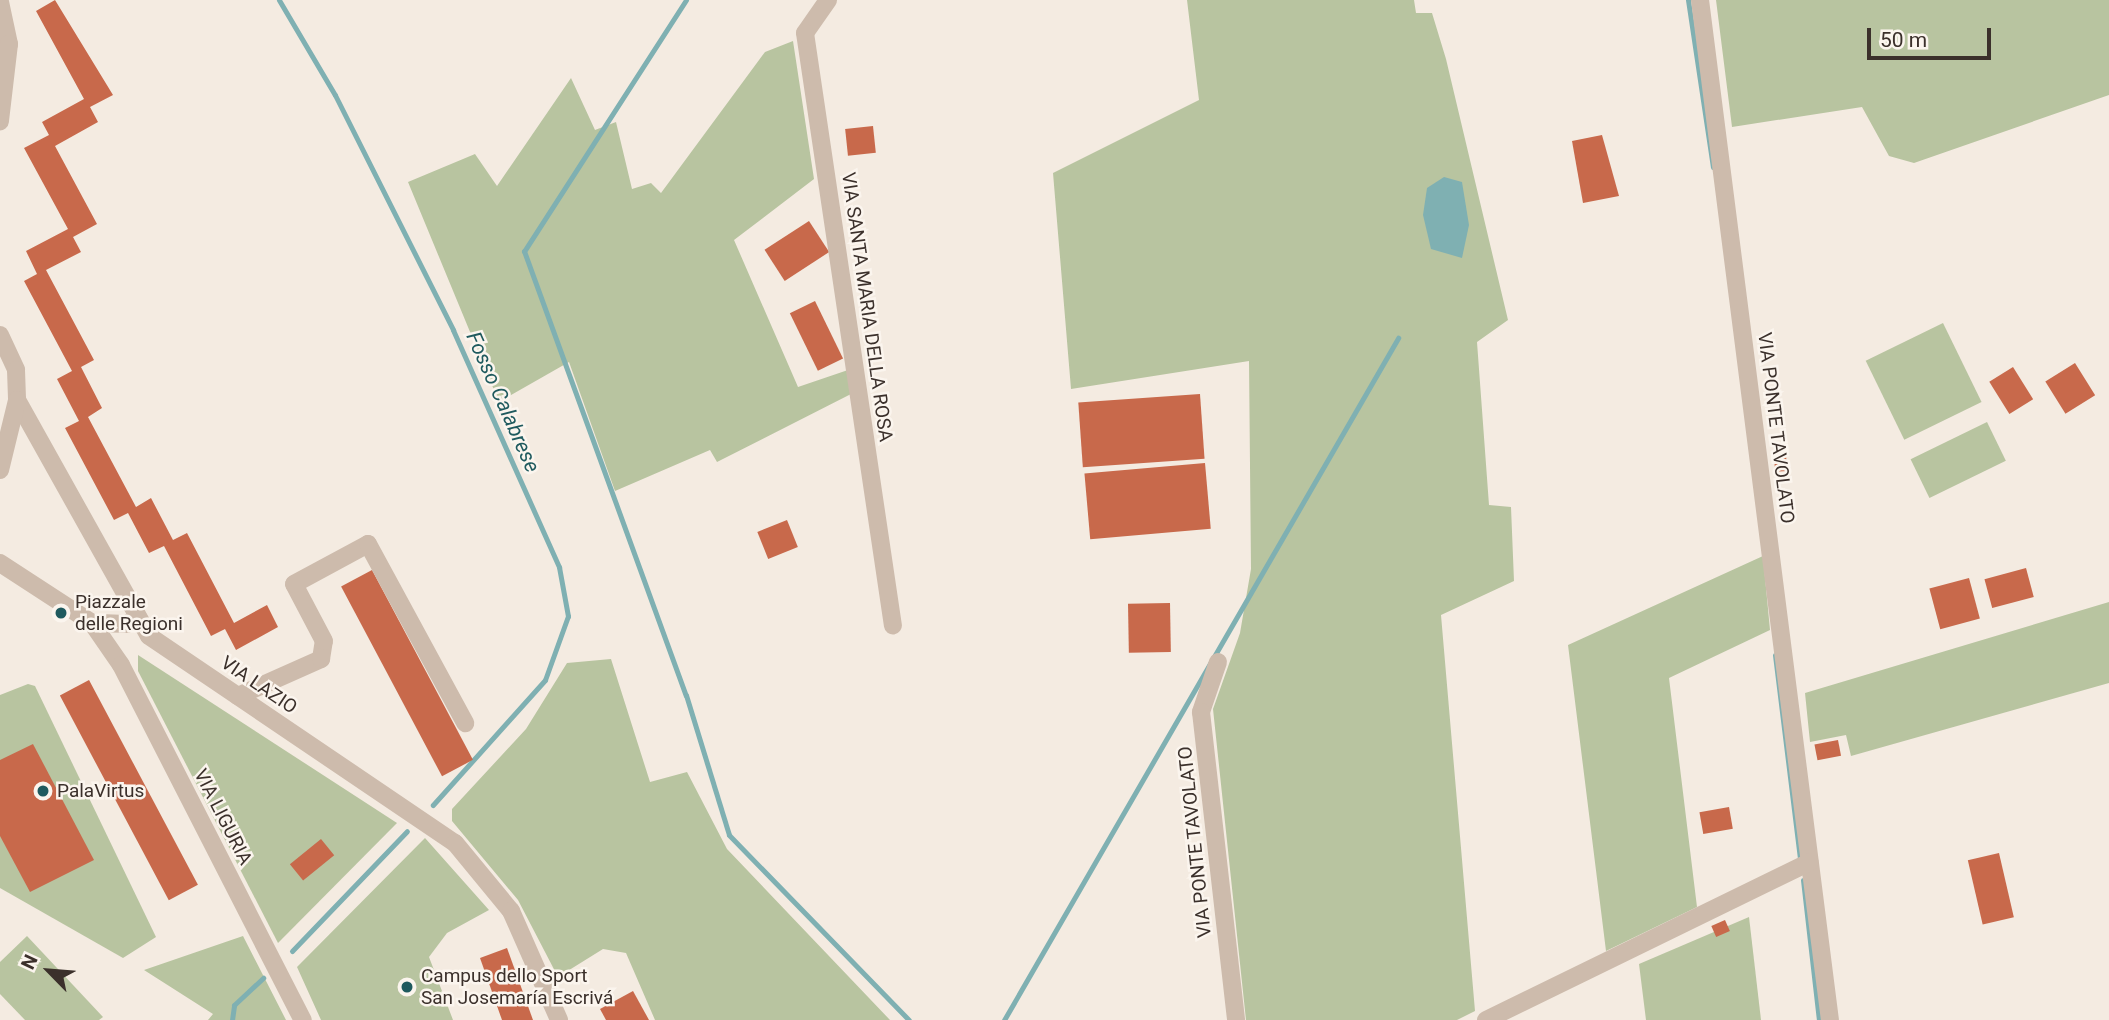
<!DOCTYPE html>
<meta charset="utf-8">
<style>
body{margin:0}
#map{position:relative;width:2109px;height:1020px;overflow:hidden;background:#f4ebe1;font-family:Roboto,sans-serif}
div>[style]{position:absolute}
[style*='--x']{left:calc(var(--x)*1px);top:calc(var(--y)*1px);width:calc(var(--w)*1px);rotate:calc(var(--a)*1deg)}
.green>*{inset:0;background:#b8c4a0;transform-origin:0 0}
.water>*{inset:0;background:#7fb0b2}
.stream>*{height:5px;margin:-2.5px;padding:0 2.5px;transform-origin:2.5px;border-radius:2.5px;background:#7fb0b2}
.building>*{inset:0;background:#c8694b;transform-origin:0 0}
.street>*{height:18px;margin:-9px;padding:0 9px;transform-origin:9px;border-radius:9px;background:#cdbbac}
.dots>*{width:19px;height:19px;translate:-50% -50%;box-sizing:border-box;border:4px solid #fbf5ee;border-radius:50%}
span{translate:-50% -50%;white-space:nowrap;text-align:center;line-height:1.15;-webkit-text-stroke:5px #fbf5ee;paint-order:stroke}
.street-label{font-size:19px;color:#3b302b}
.poi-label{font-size:19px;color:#3b302b}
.left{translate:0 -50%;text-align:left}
.water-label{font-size:21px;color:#1f5a5e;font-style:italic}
.north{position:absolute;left:14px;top:936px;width:70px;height:70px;-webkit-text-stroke:5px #fbf5ee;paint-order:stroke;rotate:295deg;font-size:19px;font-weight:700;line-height:28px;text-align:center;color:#3b302b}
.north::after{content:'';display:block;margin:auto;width:24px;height:32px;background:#3b302b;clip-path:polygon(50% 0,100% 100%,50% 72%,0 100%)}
.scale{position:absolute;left:1867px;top:28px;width:124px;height:32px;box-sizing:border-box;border:4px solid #3b302b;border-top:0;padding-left:9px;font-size:21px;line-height:24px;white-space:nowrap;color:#3b302b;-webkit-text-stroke:5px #fbf5ee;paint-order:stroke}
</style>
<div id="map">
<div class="green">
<i style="clip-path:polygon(1187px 0,1414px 0,1416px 13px,1432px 13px,1446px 59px,1508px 320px,1477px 342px,1489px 505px,1511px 507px,1514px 581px,1441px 615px,1475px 1011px,1457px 1020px,1246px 1020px,1213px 709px,1240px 633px,1251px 569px,1249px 361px,1071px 389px,1053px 173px,1199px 100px)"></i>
<i style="clip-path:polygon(1716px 0,2109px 0,2109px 95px,1914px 163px,1889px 156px,1862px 107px,1732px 127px)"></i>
<i style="clip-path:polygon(793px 41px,814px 179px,734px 240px,798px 387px,848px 370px,851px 394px,717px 462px,710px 450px,615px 491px,569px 362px,499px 402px,408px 182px,475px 154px,497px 186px,571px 78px,595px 130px,616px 122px,632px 189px,651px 183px,661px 193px,765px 52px)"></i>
<i style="left:1943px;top:323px;width:88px;height:86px;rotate:64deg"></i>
<i style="left:1987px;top:422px;width:43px;height:85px;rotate:64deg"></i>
<i style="clip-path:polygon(1763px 556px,1770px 630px,1669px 678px,1697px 907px,1606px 951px,1568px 645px)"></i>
<i style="clip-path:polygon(2109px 602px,2109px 683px,1851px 756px,1846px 735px,1810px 742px,1805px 693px)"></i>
<i style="clip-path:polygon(138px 655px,397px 823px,278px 943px,138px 671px)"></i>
<i style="clip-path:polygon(611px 659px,650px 782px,687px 772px,727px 849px,890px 1020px,655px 1020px,626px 953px,603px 949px,558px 977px,518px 900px,452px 821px,452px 809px,526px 729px,567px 663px)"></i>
<i style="clip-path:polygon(28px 684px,35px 686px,156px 937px,123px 958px,0 888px,0 695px)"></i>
<i style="clip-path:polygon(425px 838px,489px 910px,447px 933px,429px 957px,453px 1020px,321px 1020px,297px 967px)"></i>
<i style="clip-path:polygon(1749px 917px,1761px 1020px,1646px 1020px,1639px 964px)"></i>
<i style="clip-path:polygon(27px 936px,103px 1017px,99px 1020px,25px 1020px,0 994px,0 962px)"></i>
<i style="clip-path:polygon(243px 936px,286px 1020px,208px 1020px,213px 1014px,144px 970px)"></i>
</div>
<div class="water">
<i style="clip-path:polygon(1444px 177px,1462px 182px,1469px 225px,1462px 258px,1431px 249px,1423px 215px,1427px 188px)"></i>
</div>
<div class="stream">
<i style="--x:279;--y:0;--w:110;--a:59.5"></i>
<i style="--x:335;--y:95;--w:263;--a:63.3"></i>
<i style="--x:453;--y:330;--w:260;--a:65.9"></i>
<i style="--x:559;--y:567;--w:50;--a:79.6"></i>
<i style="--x:568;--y:616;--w:68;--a:109.8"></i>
<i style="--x:545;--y:680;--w:168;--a:131.9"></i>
<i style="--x:686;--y:0;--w:299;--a:122.8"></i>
<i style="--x:524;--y:251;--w:473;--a:70"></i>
<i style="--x:686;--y:695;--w:146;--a:72.9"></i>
<i style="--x:729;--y:835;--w:258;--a:45.8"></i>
<i style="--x:1688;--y:0;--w:169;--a:81.5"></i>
<i style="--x:1775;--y:655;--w:206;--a:83"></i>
<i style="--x:1803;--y:880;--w:141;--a:83.5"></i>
<i style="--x:292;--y:951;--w:166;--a:-46.2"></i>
<i style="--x:232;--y:1020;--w:15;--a:-82"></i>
<i style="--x:234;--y:1005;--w:40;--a:-43"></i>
<i style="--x:1004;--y:1020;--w:788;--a:-59.98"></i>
</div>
<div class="building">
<i style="clip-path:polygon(55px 0,113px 95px,90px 107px,98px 122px,55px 146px,97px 224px,73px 237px,81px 252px,46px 270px,94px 360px,81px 367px,102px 408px,88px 417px,136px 507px,151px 498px,173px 540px,187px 533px,234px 623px,267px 605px,278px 627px,236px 650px,225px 629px,211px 636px,164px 546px,149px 553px,128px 513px,114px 520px,65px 428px,79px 421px,57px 379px,72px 371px,24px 281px,37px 274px,26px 251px,68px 229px,24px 148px,49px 135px,42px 122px,84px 99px,36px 11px)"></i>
<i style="left:873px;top:126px;width:27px;height:28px;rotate:84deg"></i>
<i style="clip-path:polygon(1602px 135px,1619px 196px,1583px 203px,1572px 141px)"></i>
<i style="left:809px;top:221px;width:37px;height:53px;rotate:57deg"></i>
<i style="left:815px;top:301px;width:64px;height:28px;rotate:64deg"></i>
<i style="left:2075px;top:363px;width:38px;height:35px;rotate:58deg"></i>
<i style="left:2013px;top:367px;width:38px;height:28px;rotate:58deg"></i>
<i style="left:1200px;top:394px;width:65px;height:122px;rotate:86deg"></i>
<i style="left:1786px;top:453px;width:18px;height:12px;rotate:87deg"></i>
<i style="left:1205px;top:463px;width:66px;height:121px;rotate:85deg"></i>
<i style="left:787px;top:520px;width:29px;height:32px;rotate:68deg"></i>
<i style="left:2026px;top:568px;width:30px;height:43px;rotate:75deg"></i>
<i style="left:372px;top:570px;width:215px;height:35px;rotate:62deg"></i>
<i style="left:1969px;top:578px;width:42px;height:41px;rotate:75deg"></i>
<i style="left:1170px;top:603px;width:49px;height:42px;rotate:89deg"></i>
<i style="left:89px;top:680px;width:232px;height:33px;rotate:62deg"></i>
<i style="left:1838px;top:740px;width:16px;height:24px;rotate:79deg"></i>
<i style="clip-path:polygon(33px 744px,94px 860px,30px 892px,0 836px,0 760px)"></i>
<i style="left:1729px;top:807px;width:22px;height:30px;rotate:80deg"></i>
<i style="left:321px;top:839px;width:21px;height:40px;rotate:51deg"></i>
<i style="left:1999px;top:853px;width:66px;height:32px;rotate:77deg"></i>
<i style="left:1725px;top:920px;width:12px;height:15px;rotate:66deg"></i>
<i style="clip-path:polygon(507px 948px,533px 1020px,502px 1020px,480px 958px)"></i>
<i style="clip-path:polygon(633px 991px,649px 1020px,606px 1020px,600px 1009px)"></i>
</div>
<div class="street">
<i style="--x:828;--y:0;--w:40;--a:124.9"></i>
<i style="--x:805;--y:33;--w:599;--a:81.56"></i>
<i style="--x:1700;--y:0;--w:1028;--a:82.74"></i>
<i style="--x:0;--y:2;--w:43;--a:77.9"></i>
<i style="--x:9;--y:44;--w:78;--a:96.7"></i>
<i style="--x:0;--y:335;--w:38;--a:65"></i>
<i style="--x:16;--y:370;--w:30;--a:88"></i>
<i style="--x:17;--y:400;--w:270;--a:60.8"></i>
<i style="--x:149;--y:636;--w:369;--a:34.1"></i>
<i style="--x:455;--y:843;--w:88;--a:50.5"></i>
<i style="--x:511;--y:911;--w:119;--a:66.2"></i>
<i style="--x:0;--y:470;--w:72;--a:-76.3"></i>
<i style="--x:0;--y:563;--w:110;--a:33.1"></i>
<i style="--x:138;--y:617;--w:13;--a:148"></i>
<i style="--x:127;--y:624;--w:35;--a:-178"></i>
<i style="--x:92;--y:623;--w:51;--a:55.4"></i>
<i style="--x:121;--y:665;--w:399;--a:62.9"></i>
<i style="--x:1218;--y:662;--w:53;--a:108.8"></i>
<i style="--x:1201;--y:712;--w:310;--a:83.5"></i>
<i style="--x:238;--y:696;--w:91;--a:-24"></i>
<i style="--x:321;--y:659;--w:18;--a:-81"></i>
<i style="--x:324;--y:641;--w:64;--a:-117.8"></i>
<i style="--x:294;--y:584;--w:84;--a:-28.4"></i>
<i style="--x:368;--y:544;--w:204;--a:61.5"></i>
<i style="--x:1486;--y:1020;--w:360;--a:-26"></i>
</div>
<div class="dots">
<i style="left:61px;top:613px;background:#1f5a5e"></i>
<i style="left:43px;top:791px;background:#1f5a5e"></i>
<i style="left:407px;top:987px;background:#1f5a5e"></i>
</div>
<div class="street-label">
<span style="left:867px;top:307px;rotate:82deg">VIA SANTA MARIA DELLA ROSA</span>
<span style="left:1776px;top:428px;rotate:83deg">VIA PONTE TAVOLATO</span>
<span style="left:259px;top:685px;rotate:34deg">VIA LAZIO</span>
<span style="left:223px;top:817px;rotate:63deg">VIA LIGURIA</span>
<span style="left:1195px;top:842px;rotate:-96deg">VIA PONTE TAVOLATO</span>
</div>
<div class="poi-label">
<span class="left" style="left:75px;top:613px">Piazzale<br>delle Regioni</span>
<span class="left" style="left:57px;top:791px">PalaVirtus</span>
<span class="left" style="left:421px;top:987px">Campus dello Sport<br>San Josemaría Escrivá</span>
</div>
<div class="water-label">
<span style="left:503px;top:402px;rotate:66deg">Fosso Calabrese</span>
</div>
<div class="north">N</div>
<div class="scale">50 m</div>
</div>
